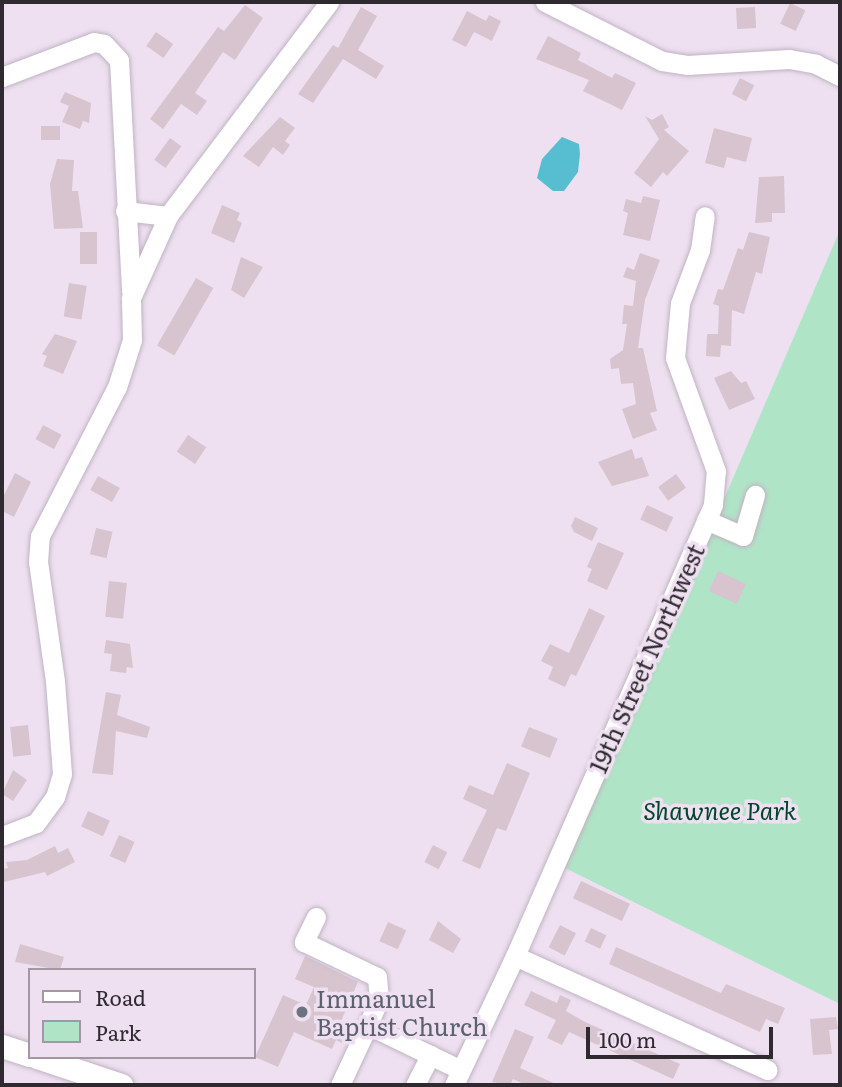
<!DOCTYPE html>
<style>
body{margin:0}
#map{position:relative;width:842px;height:1087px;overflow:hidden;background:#eee0f0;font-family:Literata,serif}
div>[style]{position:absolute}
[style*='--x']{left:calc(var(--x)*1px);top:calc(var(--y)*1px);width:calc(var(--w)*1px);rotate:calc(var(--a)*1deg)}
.green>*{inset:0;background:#b0e4c7}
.water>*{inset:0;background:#56bed0}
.building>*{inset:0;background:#d7c4cf;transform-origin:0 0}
.roads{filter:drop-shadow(0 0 2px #c0b3c3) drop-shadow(0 0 2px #c0b3c3)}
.minor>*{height:19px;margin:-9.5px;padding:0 9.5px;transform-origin:9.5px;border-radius:9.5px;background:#fff}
.major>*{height:23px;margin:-11.5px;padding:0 11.5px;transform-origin:11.5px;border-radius:11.5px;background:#fff}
.dots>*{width:19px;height:19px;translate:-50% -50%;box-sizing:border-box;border:4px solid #eee0f0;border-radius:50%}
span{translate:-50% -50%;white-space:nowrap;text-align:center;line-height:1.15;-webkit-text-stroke:7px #eee0f0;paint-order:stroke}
.street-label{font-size:24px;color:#2f2a30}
.park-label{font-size:24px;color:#00452b;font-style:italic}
.worship-label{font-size:24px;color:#5b616d}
.left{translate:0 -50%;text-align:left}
.frame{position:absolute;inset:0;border:4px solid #2f2a30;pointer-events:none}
.legend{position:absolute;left:28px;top:968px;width:228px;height:91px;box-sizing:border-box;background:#eee0f0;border:2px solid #a297a3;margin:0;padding:9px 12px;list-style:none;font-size:21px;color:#2f2a30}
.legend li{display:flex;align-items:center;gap:14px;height:35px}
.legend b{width:35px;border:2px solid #a297a3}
.scale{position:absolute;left:586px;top:1027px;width:187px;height:32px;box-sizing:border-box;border:4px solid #2f2a30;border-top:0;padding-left:9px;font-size:21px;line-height:24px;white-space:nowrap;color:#2f2a30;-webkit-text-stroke:5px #eee0f0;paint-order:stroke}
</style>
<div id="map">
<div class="green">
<i style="clip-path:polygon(840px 230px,840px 1004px,565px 868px)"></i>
</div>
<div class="water">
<i style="clip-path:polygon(562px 137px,579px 144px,580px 154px,578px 172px,564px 191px,553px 191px,537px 178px,542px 159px)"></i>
</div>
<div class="building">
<i style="left:790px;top:3px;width:17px;height:23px;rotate:25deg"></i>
<i style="clip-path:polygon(245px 5px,263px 18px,235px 60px,223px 52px,205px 78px,195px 93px,207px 101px,197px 115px,181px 104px,163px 129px,150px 119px,218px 27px,224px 31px)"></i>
<i style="clip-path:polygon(361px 7px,377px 16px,358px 50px,384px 66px,376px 79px,343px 59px,313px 103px,298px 94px,333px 45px,338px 48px)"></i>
<i style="left:755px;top:7px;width:21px;height:19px;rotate:87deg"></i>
<i style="clip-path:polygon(467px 11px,486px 21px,489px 15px,501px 21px,492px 41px,474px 32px,466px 47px,452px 40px)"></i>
<i style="left:156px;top:32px;width:21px;height:17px;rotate:35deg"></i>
<i style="clip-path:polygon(548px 36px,581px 53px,578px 60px,612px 78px,615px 73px,636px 83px,622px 110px,583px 91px,589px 80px,536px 59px)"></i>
<i style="left:740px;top:78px;width:16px;height:18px;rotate:27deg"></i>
<i style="clip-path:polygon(65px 92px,91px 103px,89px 123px,83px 121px,80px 129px,62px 122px,69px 106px,60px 102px)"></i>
<i style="clip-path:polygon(662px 114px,669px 127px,664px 130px,689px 151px,667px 176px,663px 172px,651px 187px,634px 173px,659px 139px,645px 116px,652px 120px)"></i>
<i style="clip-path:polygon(280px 117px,295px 128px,285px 141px,290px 145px,283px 155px,273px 147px,259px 167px,243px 156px)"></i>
<i style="left:60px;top:126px;width:14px;height:19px;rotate:90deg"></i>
<i style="clip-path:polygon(714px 128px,752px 138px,746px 162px,727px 157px,724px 168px,705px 163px)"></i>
<i style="left:170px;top:138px;width:14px;height:27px;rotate:36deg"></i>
<i style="clip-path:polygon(57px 159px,74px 160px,72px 191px,78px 191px,83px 228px,54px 229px,50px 184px)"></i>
<i style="clip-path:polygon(784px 176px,785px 213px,772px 213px,772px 222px,755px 223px,759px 177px)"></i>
<i style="clip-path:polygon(643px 196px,660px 200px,650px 241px,623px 235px,628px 213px,623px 211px,626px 199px,641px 203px)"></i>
<i style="clip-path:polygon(222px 205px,240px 213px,237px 220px,242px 223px,234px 243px,211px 233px)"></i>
<i style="left:80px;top:232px;width:17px;height:32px"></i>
<i style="clip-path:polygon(749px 232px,770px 237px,762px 274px,756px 272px,744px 314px,732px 310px,731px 346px,721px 345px,720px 357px,706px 356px,707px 334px,718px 334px,719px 306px,713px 304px,718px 289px,723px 290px,738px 248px,743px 250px)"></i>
<i style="clip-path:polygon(640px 253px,660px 260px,645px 300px,638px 348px,643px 348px,657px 411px,650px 413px,657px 430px,633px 439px,622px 409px,636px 404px,633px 383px,621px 384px,619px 368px,611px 369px,610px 359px,623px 350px,627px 324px,622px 324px,624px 305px,633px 306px,636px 281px,623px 277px,627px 267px,634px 270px)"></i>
<i style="clip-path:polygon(241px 257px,263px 267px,244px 298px,231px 290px)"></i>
<i style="left:196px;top:278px;width:20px;height:78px;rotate:30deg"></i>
<i style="left:69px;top:283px;width:18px;height:34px;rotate:9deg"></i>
<i style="clip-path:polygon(55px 334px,77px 341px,63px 374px,43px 366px,47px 356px,42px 354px)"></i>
<i style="clip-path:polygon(731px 371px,741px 383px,746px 381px,755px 399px,729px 410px,714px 378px)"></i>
<i style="left:43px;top:425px;width:21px;height:16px;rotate:28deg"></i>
<i style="left:188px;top:435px;width:22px;height:20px;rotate:34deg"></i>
<i style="clip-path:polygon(632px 449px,635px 459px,642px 457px,649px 476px,612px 486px,598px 462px)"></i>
<i style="clip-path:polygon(15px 473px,31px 482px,14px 517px,2px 511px,2px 499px)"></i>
<i style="left:676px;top:474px;width:17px;height:22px;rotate:54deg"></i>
<i style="left:98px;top:476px;width:25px;height:16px;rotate:29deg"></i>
<i style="left:647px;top:505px;width:29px;height:16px;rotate:25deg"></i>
<i style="clip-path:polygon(575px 517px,598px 528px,592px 541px,574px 532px,571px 526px)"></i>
<i style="left:96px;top:528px;width:17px;height:27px;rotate:13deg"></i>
<i style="clip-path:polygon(598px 542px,624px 553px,607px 590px,587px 581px,592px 569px,587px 567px)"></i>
<i style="left:718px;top:571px;width:31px;height:22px;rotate:25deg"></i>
<i style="left:109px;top:581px;width:18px;height:36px;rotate:6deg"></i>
<i style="clip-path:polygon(589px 608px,605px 616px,576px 676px,571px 674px,565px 687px,548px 679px,553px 667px,541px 661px,550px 644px,569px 653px)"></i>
<i style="clip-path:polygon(106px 640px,130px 644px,133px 668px,127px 667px,126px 673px,110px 671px,112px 654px,104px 653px)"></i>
<i style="clip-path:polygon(106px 692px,121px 695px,117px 715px,150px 727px,147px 738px,116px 731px,113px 775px,92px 773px)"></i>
<i style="left:28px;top:725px;width:30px;height:18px;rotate:84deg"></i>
<i style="left:529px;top:727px;width:31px;height:21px;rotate:22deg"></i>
<i style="clip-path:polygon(507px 763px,530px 773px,506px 831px,497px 828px,480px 869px,462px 861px,487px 810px,463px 799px,469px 785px,493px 795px)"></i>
<i style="clip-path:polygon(13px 770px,27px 780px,13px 801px,2px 794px)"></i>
<i style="left:88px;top:811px;width:24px;height:17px;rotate:24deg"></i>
<i style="left:119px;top:835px;width:17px;height:23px;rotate:24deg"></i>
<i style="left:433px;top:845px;width:16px;height:19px;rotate:27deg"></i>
<i style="clip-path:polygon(55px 846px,58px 853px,68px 848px,75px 862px,47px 876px,45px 872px,4px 882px,2px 869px,8px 868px,6px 862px,27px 860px)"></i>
<i style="left:581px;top:881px;width:54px;height:19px;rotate:25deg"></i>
<i style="clip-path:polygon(438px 921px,461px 939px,453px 953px,429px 940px)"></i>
<i style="left:388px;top:922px;width:20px;height:21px;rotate:24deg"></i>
<i style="left:560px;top:925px;width:18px;height:25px;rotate:27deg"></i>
<i style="left:591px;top:928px;width:17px;height:15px;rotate:25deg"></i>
<i style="clip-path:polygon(20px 944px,64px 957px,60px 970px,15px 962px)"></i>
<i style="clip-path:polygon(616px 947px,721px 993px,726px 984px,785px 1008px,778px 1024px,766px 1019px,760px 1032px,609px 964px)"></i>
<i style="clip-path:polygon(305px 956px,358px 982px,338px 1028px,350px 1034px,345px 1045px,336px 1040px,332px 1049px,294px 1032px,278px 1067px,255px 1057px,283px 995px,306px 1005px,314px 987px,295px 979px)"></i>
<i style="clip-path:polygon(531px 991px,557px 1003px,560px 995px,571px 1000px,566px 1011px,585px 1022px,680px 1064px,673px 1079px,569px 1032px,562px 1045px,547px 1038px,556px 1020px,524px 1005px)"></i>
<i style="clip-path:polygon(836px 1017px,838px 1029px,829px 1030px,832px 1054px,813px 1055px,810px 1019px)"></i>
<i style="clip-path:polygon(515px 1029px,534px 1037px,520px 1068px,558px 1085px,526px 1085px,513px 1079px,510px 1085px,492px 1082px)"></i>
</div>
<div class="roads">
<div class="minor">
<i style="--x:545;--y:2;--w:131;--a:26.8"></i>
<i style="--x:662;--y:61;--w:25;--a:9"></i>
<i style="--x:687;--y:65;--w:102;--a:-3.4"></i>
<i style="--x:789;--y:59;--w:27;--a:10"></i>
<i style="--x:816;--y:64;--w:27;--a:27"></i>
<i style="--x:2;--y:77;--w:98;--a:-20.8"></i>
<i style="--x:94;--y:42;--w:10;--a:11"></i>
<i style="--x:104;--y:44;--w:22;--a:47"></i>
<i style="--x:119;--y:60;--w:231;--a:87"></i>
<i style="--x:125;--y:211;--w:43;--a:6.6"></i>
<i style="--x:706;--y:520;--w:40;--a:23.4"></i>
<i style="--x:743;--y:536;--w:43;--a:-73.7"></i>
<i style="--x:2;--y:836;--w:36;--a:-21"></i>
<i style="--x:36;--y:823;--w:32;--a:-54"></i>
<i style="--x:55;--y:797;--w:24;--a:-73"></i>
<i style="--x:62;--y:774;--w:93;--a:-94.3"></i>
<i style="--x:55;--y:681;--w:120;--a:-98.1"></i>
<i style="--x:38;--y:562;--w:26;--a:-86"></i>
<i style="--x:40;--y:536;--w:168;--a:-62.7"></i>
<i style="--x:117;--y:387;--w:49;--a:-72.3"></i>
<i style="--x:132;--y:340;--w:42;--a:-91.4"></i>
<i style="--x:131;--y:298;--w:90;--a:-65.7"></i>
<i style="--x:168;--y:216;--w:268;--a:-53"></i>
<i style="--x:316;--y:917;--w:28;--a:116"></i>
<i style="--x:304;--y:942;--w:81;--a:25.6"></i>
<i style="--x:377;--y:977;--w:22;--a:85"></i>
<i style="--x:379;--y:999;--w:28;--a:113"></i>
<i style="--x:515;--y:956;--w:277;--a:24.3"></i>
<i style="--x:340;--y:1085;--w:66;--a:-65"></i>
<i style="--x:368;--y:1025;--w:103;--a:25.8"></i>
<i style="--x:415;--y:1085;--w:34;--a:-63"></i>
<i style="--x:454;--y:1085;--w:143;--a:-64.7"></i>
<i style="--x:515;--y:956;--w:493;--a:-66.3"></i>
<i style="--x:713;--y:504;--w:33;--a:-85"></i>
<i style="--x:716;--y:471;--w:120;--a:-109.9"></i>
<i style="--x:675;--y:358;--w:55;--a:-84.8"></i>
<i style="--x:680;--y:303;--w:57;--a:-69.3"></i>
<i style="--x:700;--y:250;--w:34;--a:-82"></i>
</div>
<div class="major">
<i style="--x:2;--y:1046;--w:29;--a:18"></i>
<i style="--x:37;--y:1057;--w:89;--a:18.4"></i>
</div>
</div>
<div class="dots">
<i style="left:302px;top:1012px;background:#6b7280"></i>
</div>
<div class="street-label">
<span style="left:646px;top:658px;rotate:-66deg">19th Street Northwest</span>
</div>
<div class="park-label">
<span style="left:720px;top:810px">Shawnee Park</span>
</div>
<div class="worship-label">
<span class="left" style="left:316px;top:1012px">Immanuel<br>Baptist Church</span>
</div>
<div class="frame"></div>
<ul class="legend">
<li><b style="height:9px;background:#fff"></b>Road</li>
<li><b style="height:19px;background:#b0e4c7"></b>Park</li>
</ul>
<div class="scale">100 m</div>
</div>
